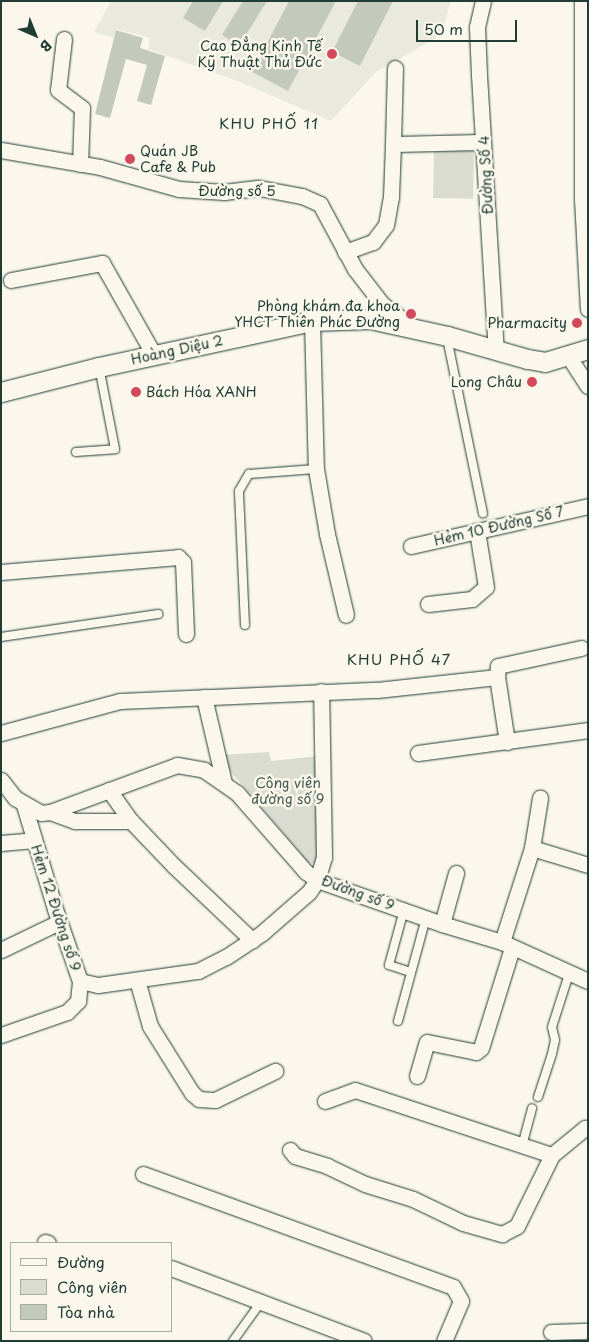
<!DOCTYPE html>
<meta charset="utf-8">
<style>
body{margin:0}
#map{position:relative;width:589px;height:1342px;overflow:hidden;background:#fbf7ec;font-family:"Playpen Sans",sans-serif}
div>[style]{position:absolute}
[style*='--x']{left:calc(var(--x)*1px);top:calc(var(--y)*1px);width:calc(var(--w)*1px);rotate:calc(var(--a)*1deg)}
.built>*{inset:0;background:#eae9de}
.green>*{inset:0;background:#dbdcd1;transform-origin:0 0}
.building>*{inset:0;background:#c4c9be}
.roads{filter:drop-shadow(0 0 1px #1f3d34) drop-shadow(0 0 1px #1f3d34)}
.service>*{height:8px;margin:-4px;padding:0 4px;transform-origin:4px;border-radius:4px;background:#fbf7ec}
.minor>*{height:15px;margin:-7.5px;padding:0 7.5px;transform-origin:7.5px;border-radius:7.5px;background:#fbf7ec}
.tertiary>*{height:19px;margin:-9.5px;padding:0 9.5px;transform-origin:9.5px;border-radius:9.5px;background:#fbf7ec}
.dots>*{width:14px;height:14px;translate:-50% -50%;box-sizing:border-box;border:2px solid #fbf7ec;border-radius:50%}
span{translate:-50% -50%;white-space:nowrap;text-align:center;line-height:1.15;-webkit-text-stroke:5px #fbf7ec;paint-order:stroke}
.poi-label{font-size:14px;color:#1f3d34}
.right{translate:-100% -50%;text-align:right}
.left{translate:0 -50%;text-align:left}
.street-label{font-size:14px;color:#1f3d34}
.park-label{font-size:14px;color:#455d53}
.neighbourhood-label{font-size:15px;color:#1f3d34;letter-spacing:1px}
.frame{position:absolute;inset:0;border:2px solid #1f3d34;pointer-events:none}
.legend{position:absolute;left:10px;top:1242px;width:162px;height:90px;box-sizing:border-box;background:#fbf7ec;border:1px solid #a3ada2;margin:0;padding:6px 9px;list-style:none;font-size:15px;color:#1f3d34}
.legend li{display:flex;align-items:center;gap:10px;height:25px}
.legend b{width:25px;border:1px solid #a3ada2}
.north{position:absolute;left:10px;top:10px;width:50px;height:50px;-webkit-text-stroke:4px #fbf7ec;paint-order:stroke;rotate:136deg;font-size:14px;font-weight:700;line-height:20px;text-align:center;color:#1f3d34}
.north::after{content:'';display:block;margin:auto;width:18px;height:22px;background:#1f3d34;clip-path:polygon(50% 0,100% 100%,50% 72%,0 100%)}
.scale{position:absolute;left:416px;top:20px;width:101px;height:22px;box-sizing:border-box;border:2px solid #1f3d34;border-top:0;padding-left:6px;font-size:15px;line-height:18px;white-space:nowrap;color:#1f3d34;-webkit-text-stroke:4px #fbf7ec;paint-order:stroke}
</style>
<div id="map">
<div class="built">
<i style="clip-path:polygon(111px 1px,451px 1px,441px 35px,376px 72px,331px 121px,240px 82px,148px 49px,150px 38px,117px 29px,113px 38px,94px 32px)"></i>
</div>
<div class="green">
<i style="left:434px;top:146px;width:40px;height:52px;rotate:1deg"></i>
<i style="clip-path:polygon(269px 752px,271px 761px,319px 756px,321px 856px,315px 863px,309px 863px,231px 772px,222px 755px)"></i>
</div>
<div class="building">
<i style="clip-path:polygon(193px 1px,223px 1px,205px 31px,183px 18px)"></i>
<i style="clip-path:polygon(243px 1px,267px 1px,239px 46px,222px 35px)"></i>
<i style="clip-path:polygon(289px 1px,336px 1px,288px 91px,252px 72px)"></i>
<i style="clip-path:polygon(358px 1px,393px 1px,360px 66px,332px 52px)"></i>
<i style="clip-path:polygon(116px 30px,143px 38px,140px 48px,165px 56px,151px 105px,137px 101px,147px 65px,126px 59px,110px 118px,95px 114px)"></i>
</div>
<div class="roads">
<div class="service">
<i style="--x:447;--y:338;--w:179;--a:78.4"></i>
<i style="--x:76;--y:452;--w:39;--a:-4"></i>
<i style="--x:115;--y:449;--w:84;--a:-101"></i>
<i style="--x:245;--y:625;--w:134;--a:-92.6"></i>
<i style="--x:239;--y:491;--w:20;--a:-60"></i>
<i style="--x:249;--y:474;--w:67;--a:-4.3"></i>
<i style="--x:1;--y:637;--w:159;--a:-8.3"></i>
<i style="--x:404;--y:910;--w:57;--a:105.3"></i>
<i style="--x:389;--y:965;--w:23;--a:18"></i>
<i style="--x:398;--y:1021;--w:107;--a:-74.8"></i>
<i style="--x:538;--y:1097;--w:45;--a:-72"></i>
<i style="--x:552;--y:1054;--w:14;--a:-78"></i>
<i style="--x:555;--y:1040;--w:13;--a:-103"></i>
<i style="--x:552;--y:1027;--w:56;--a:-72.2"></i>
<i style="--x:522;--y:1146;--w:39;--a:-75"></i>
<i style="--x:233;--y:1341;--w:48;--a:-54.3"></i>
</div>
<div class="minor">
<i style="--x:483;--y:1;--w:27;--a:103"></i>
<i style="--x:477;--y:27;--w:48;--a:87.6"></i>
<i style="--x:479;--y:75;--w:276;--a:86.5"></i>
<i style="--x:582;--y:1;--w:198;--a:90"></i>
<i style="--x:582;--y:199;--w:110;--a:86.9"></i>
<i style="--x:64;--y:39;--w:51;--a:96.7"></i>
<i style="--x:58;--y:90;--w:30;--a:37"></i>
<i style="--x:82;--y:108;--w:56;--a:92"></i>
<i style="--x:393;--y:144;--w:76;--a:-88.5"></i>
<i style="--x:1;--y:150;--w:100;--a:9.7"></i>
<i style="--x:100;--y:167;--w:82;--a:15.6"></i>
<i style="--x:179;--y:189;--w:45;--a:3.8"></i>
<i style="--x:224;--y:192;--w:35;--a:-7"></i>
<i style="--x:259;--y:188;--w:44;--a:10.5"></i>
<i style="--x:302;--y:196;--w:20;--a:24"></i>
<i style="--x:320;--y:204;--w:74;--a:61.7"></i>
<i style="--x:355;--y:269;--w:44;--a:52.4"></i>
<i style="--x:382;--y:304;--w:38;--a:37"></i>
<i style="--x:345;--y:252;--w:30;--a:-20"></i>
<i style="--x:373;--y:242;--w:21;--a:-53"></i>
<i style="--x:386;--y:225;--w:28;--a:-80"></i>
<i style="--x:391;--y:197;--w:53;--a:-87.8"></i>
<i style="--x:393;--y:144;--w:90;--a:-1.3"></i>
<i style="--x:11;--y:280;--w:93;--a:-10.6"></i>
<i style="--x:102;--y:263;--w:106;--a:60.5"></i>
<i style="--x:312;--y:321;--w:148;--a:88.5"></i>
<i style="--x:316;--y:469;--w:66;--a:80.4"></i>
<i style="--x:327;--y:534;--w:83;--a:76.8"></i>
<i style="--x:567;--y:354;--w:38;--a:57"></i>
<i style="--x:411;--y:546;--w:181;--a:-12.7"></i>
<i style="--x:1;--y:572;--w:178;--a:-4.8"></i>
<i style="--x:178;--y:557;--w:7;--a:45"></i>
<i style="--x:183;--y:562;--w:72;--a:87.6"></i>
<i style="--x:428;--y:604;--w:44;--a:-6.5"></i>
<i style="--x:472;--y:599;--w:18;--a:-41"></i>
<i style="--x:486;--y:587;--w:57;--a:-99.1"></i>
<i style="--x:204;--y:697;--w:88;--a:76.9"></i>
<i style="--x:1;--y:733;--w:123;--a:-15.1"></i>
<i style="--x:120;--y:701;--w:257;--a:-2.5"></i>
<i style="--x:377;--y:690;--w:121;--a:-6.2"></i>
<i style="--x:507;--y:742;--w:66;--a:-98.7"></i>
<i style="--x:497;--y:677;--w:11;--a:-85"></i>
<i style="--x:498;--y:666;--w:85;--a:-12.2"></i>
<i style="--x:418;--y:753;--w:172;--a:-7.7"></i>
<i style="--x:1;--y:780;--w:23;--a:52"></i>
<i style="--x:15;--y:798;--w:30;--a:30"></i>
<i style="--x:41;--y:813;--w:9;--a:-6"></i>
<i style="--x:50;--y:812;--w:135;--a:-20.3"></i>
<i style="--x:177;--y:765;--w:27;--a:10"></i>
<i style="--x:204;--y:770;--w:40;--a:34.9"></i>
<i style="--x:237;--y:793;--w:105;--a:48.9"></i>
<i style="--x:306;--y:872;--w:14;--a:36"></i>
<i style="--x:317;--y:880;--w:133;--a:19.4"></i>
<i style="--x:442;--y:924;--w:63;--a:16.7"></i>
<i style="--x:502;--y:942;--w:94;--a:24.4"></i>
<i style="--x:109;--y:790;--w:38;--a:55"></i>
<i style="--x:131;--y:821;--w:62;--a:46.3"></i>
<i style="--x:174;--y:866;--w:108;--a:43.5"></i>
<i style="--x:24;--y:805;--w:109;--a:73.4"></i>
<i style="--x:55;--y:909;--w:76;--a:70.9"></i>
<i style="--x:80;--y:981;--w:18;--a:13"></i>
<i style="--x:98;--y:985;--w:101;--a:-8"></i>
<i style="--x:198;--y:971;--w:31;--a:-27"></i>
<i style="--x:226;--y:957;--w:43;--a:-33.7"></i>
<i style="--x:262;--y:933;--w:62;--a:-41.1"></i>
<i style="--x:309;--y:892;--w:14;--a:-56"></i>
<i style="--x:317;--y:880;--w:24;--a:-73"></i>
<i style="--x:324;--y:857;--w:166;--a:-91"></i>
<i style="--x:50;--y:812;--w:27;--a:20"></i>
<i style="--x:75;--y:821;--w:56;--a:0"></i>
<i style="--x:1;--y:843;--w:33;--a:-5"></i>
<i style="--x:532;--y:848;--w:59;--a:16.9"></i>
<i style="--x:442;--y:924;--w:53;--a:-74.6"></i>
<i style="--x:502;--y:942;--w:99;--a:-72.3"></i>
<i style="--x:532;--y:848;--w:51;--a:-80.9"></i>
<i style="--x:1;--y:950;--w:64;--a:-25.8"></i>
<i style="--x:137;--y:980;--w:48;--a:74.2"></i>
<i style="--x:150;--y:1026;--w:79;--a:57.9"></i>
<i style="--x:192;--y:1093;--w:9;--a:41"></i>
<i style="--x:199;--y:1099;--w:16;--a:4"></i>
<i style="--x:215;--y:1100;--w:67;--a:-25.8"></i>
<i style="--x:1;--y:1035;--w:70;--a:-19.2"></i>
<i style="--x:67;--y:1012;--w:16;--a:-45"></i>
<i style="--x:78;--y:1001;--w:20;--a:-84"></i>
<i style="--x:417;--y:1076;--w:35;--a:-74"></i>
<i style="--x:427;--y:1042;--w:50;--a:11.5"></i>
<i style="--x:476;--y:1052;--w:6;--a:-39"></i>
<i style="--x:481;--y:1048;--w:105;--a:-72.8"></i>
<i style="--x:325;--y:1101;--w:32;--a:-20"></i>
<i style="--x:355;--y:1090;--w:207;--a:18.3"></i>
<i style="--x:552;--y:1155;--w:43;--a:-39.3"></i>
<i style="--x:585;--y:1128;--w:3;--a:0"></i>
<i style="--x:290;--y:1150;--w:8;--a:50"></i>
<i style="--x:295;--y:1156;--w:34;--a:17"></i>
<i style="--x:327;--y:1166;--w:42;--a:25.3"></i>
<i style="--x:365;--y:1184;--w:50;--a:17.4"></i>
<i style="--x:413;--y:1199;--w:55;--a:25.6"></i>
<i style="--x:463;--y:1223;--w:41;--a:15.8"></i>
<i style="--x:502;--y:1234;--w:17;--a:-28"></i>
<i style="--x:517;--y:1226;--w:79;--a:-63.8"></i>
<i style="--x:143;--y:1174;--w:330;--a:20"></i>
<i style="--x:453;--y:1287;--w:16;--a:60"></i>
<i style="--x:461;--y:1301;--w:43;--a:113"></i>
<i style="--x:45;--y:1242;--w:3;--a:18"></i>
<i style="--x:171;--y:1268;--w:206;--a:20.7"></i>
<i style="--x:551;--y:1332;--w:37;--a:-2"></i>
</div>
<div class="tertiary">
<i style="--x:1;--y:392;--w:101;--a:-14.3"></i>
<i style="--x:99;--y:367;--w:218;--a:-12.2"></i>
<i style="--x:312;--y:321;--w:58;--a:-2"></i>
<i style="--x:370;--y:319;--w:79;--a:12.4"></i>
<i style="--x:447;--y:336;--w:84;--a:15.9"></i>
<i style="--x:528;--y:359;--w:17;--a:10"></i>
<i style="--x:545;--y:362;--w:45;--a:-16.8"></i>
</div>
</div>
<div class="dots">
<i style="left:332px;top:54px;background:#d1495b"></i>
<i style="left:130px;top:159px;background:#d1495b"></i>
<i style="left:411px;top:314px;background:#d1495b"></i>
<i style="left:577px;top:323px;background:#d1495b"></i>
<i style="left:532px;top:382px;background:#d1495b"></i>
<i style="left:136px;top:392px;background:#d1495b"></i>
</div>
<div class="poi-label">
<span class="right" style="left:322px;top:54px">Cao Đẳng Kinh Tế<br>Kỹ Thuật Thủ Đức</span>
<span class="left" style="left:140px;top:159px">Quán JB<br>Cafe &amp; Pub</span>
<span class="right" style="left:400px;top:314px">Phòng khám đa khoa<br>YHCT Thiên Phúc Đường</span>
<span class="right" style="left:567px;top:323px">Pharmacity</span>
<span class="right" style="left:522px;top:382px">Long Châu</span>
<span class="left" style="left:146px;top:392px">Bách Hóa XANH</span>
</div>
<div class="street-label">
<span style="left:486px;top:175px;rotate:-93deg">Đường Số 4</span>
<span style="left:237px;top:191px">Đường số 5</span>
<span style="left:177px;top:350px;rotate:-12deg">Hoàng Diệu 2</span>
<span style="left:499px;top:526px;rotate:-13deg">Hẻm 10 Đường Số 7</span>
<span style="left:358px;top:893px;rotate:20deg">Đường số 9</span>
<span style="left:56px;top:908px;rotate:72deg">Hẻm 12 Đường số 9</span>
</div>
<div class="park-label">
<span style="left:288px;top:791px">Công viên<br>đường số 9</span>
</div>
<div class="neighbourhood-label">
<span style="left:269px;top:123px">KHU PHỐ 11</span>
<span style="left:399px;top:659px">KHU PHỐ 47</span>
</div>
<div class="frame"></div>
<ul class="legend">
<li><b style="height:6px;background:#fbf7ec"></b>Đường</li>
<li><b style="height:14px;background:#dbdcd1"></b>Công viên</li>
<li><b style="height:14px;background:#c4c9be"></b>Tòa nhà</li>
</ul>
<div class="north">B</div>
<div class="scale">50 m</div>
</div>
